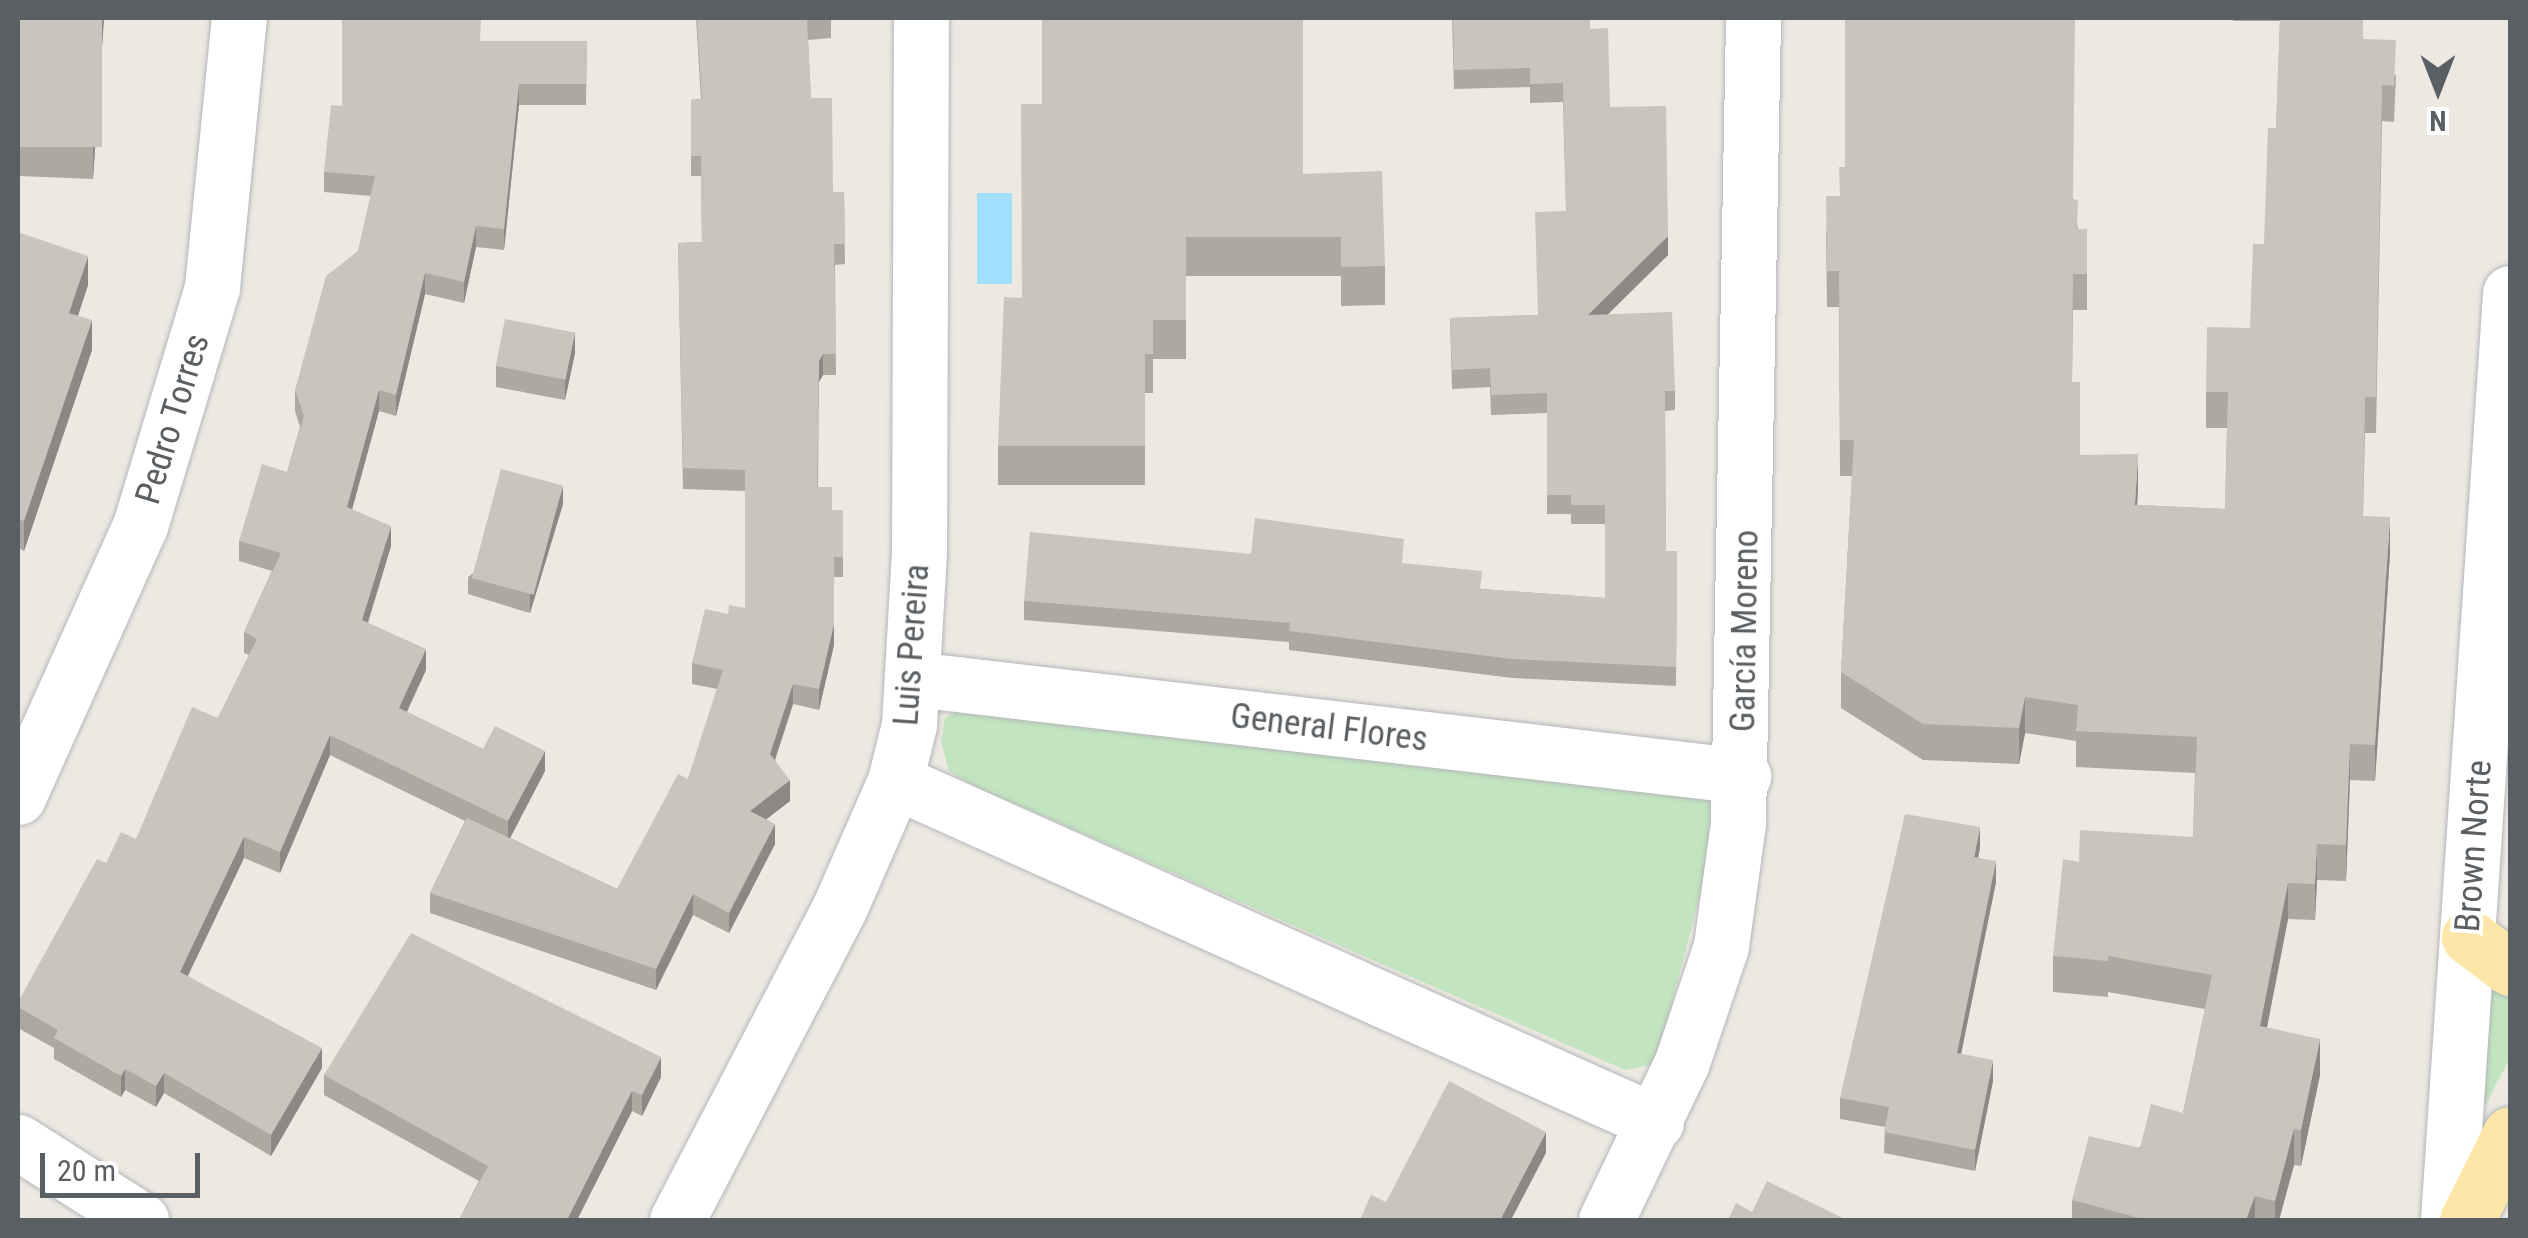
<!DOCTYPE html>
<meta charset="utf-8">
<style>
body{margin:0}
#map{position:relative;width:2528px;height:1238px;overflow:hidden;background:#ede9e2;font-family:"Roboto Condensed",sans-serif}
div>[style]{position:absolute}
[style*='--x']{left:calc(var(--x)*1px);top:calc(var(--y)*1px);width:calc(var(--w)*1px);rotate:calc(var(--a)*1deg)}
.green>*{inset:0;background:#c2e4bf}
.water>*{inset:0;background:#a2dffd;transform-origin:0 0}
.roads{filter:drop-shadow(0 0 2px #b3b6b9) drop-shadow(0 0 2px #b3b6b9)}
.minor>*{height:55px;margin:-27.5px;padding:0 27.5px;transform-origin:27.5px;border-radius:27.5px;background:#fff}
.major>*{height:55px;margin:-27.5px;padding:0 27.5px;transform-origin:27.5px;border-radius:27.5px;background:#fde6a7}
.wall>*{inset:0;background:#aca9a3}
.shaded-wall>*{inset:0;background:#8c8985}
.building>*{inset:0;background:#c8c4be;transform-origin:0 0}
span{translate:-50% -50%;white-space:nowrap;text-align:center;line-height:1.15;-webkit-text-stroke:8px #fff;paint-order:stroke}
.street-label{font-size:35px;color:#5a5f63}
.frame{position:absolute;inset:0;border:20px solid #5a5f63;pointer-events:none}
.north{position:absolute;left:2388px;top:40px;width:100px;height:100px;-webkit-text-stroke:8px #fff;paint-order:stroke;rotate:180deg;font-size:28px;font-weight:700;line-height:40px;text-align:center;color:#5a5f63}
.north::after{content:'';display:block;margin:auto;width:35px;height:45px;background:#5a5f63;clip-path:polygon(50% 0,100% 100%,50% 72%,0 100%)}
.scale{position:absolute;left:40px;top:1153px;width:160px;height:45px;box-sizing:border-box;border:5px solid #5a5f63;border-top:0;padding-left:12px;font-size:30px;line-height:35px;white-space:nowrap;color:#5a5f63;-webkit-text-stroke:8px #fff;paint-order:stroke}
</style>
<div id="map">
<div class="green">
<i style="clip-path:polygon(976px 702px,1697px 787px,1724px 803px,1656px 1064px,1625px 1070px,974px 786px,949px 771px,941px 742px,945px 718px)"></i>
<i style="clip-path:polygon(2487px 973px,2510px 985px,2510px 1058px,2486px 1104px,2481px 1103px)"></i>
</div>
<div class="water">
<i style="left:977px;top:193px;width:35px;height:91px"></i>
</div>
<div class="roads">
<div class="minor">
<i style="--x:914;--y:679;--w:835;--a:6.67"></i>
<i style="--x:895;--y:781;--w:834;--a:24.14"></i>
<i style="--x:18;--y:797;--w:297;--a:-65.8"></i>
<i style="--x:140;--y:526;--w:250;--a:-73.2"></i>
<i style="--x:212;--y:287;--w:270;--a:-84.3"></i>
<i style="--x:18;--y:1142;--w:146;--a:32.4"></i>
<i style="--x:677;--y:1220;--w:351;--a:-62.5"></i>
<i style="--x:839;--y:909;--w:140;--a:-66.4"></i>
<i style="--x:895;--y:781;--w:58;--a:-76"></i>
<i style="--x:909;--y:725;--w:173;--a:-86.7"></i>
<i style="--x:919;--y:552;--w:534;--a:-89.79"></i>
<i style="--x:1606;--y:1220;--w:175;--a:-64.3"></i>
<i style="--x:1682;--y:1062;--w:122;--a:-71.4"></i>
<i style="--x:1721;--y:946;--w:124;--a:-82.1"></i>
<i style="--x:1738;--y:823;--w:805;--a:-88.93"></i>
<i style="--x:2448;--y:1220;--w:929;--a:-86.17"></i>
</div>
<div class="major">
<i style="--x:2469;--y:937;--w:51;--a:37.1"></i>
<i style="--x:2467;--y:1220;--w:96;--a:-63.4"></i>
</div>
</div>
<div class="wall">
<i style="clip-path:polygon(18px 18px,104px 18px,93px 179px,18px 176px)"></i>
<i style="clip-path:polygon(696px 18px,831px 18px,831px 38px,808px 40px,811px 98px,833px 192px,844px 192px,845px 264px,835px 265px,836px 375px,823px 375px,819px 382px,818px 487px,832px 510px,843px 510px,843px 577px,834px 577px,834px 645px,819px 710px,793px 704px,775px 760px,790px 801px,766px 819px,775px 844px,729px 933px,693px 915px,656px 990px,430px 913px,430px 893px,465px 821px,330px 755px,280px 873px,244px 858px,188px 976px,322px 1068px,271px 1156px,164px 1093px,156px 1107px,125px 1090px,121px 1097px,54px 1059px,54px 1048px,18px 1028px,18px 1002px,106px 863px,136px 839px,218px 718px,249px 655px,244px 653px,244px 632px,272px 571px,239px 561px,239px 541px,287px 472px,300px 427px,295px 411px,295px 390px,358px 251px,371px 196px,324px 192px,324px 172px,342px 106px,481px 41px,587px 41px,586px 105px,519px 105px,504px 250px,476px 247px,464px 303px,425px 294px,396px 416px,379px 411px,352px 509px,391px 546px,368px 623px,426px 670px,407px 712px,483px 749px,545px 771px,510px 838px,617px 889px,688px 779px,717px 689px,692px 684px,692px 663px,728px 614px,745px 608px,745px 491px,683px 489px,678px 243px,702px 242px,701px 176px,691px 176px,691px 100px,701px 99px)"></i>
<i style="clip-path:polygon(1452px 18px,1590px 29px,1610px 107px,1668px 255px,1608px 314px,1675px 391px,1675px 410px,1665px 411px,1666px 551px,1677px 551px,1676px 686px,1513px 678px,1289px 650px,1289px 642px,1024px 620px,1024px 601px,1251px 554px,1404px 564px,1482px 589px,1605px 598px,1605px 524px,1571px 524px,1571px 514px,1547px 514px,1547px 413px,1491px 415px,1490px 387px,1452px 389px,1450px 318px,1538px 315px,1566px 211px,1563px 102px,1530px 103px,1530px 87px,1454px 89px)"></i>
<i style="clip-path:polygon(2233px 18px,2363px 18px,2363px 39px,2396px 76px,2394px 122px,2382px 121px,2376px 433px,2365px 433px,2363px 516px,2390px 553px,2375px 781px,2350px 780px,2346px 881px,2317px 880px,2315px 920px,2288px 919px,2267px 1028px,2320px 1075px,2301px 1166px,2294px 1165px,2279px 1220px,2072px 1220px,2072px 1200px,2183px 1113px,2205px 1009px,2108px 992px,2108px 997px,2053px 992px,2053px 956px,2079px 862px,2193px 837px,2195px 773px,2076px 767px,2076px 741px,2025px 733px,2019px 764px,1923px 760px,1841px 708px,1841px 672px,1852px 476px,1840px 476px,1839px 307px,1827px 307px,1826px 232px,1839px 196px,2073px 199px,2078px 229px,2087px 229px,2087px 310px,2073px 310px,2072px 382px,2080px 455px,2138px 490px,2137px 505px,2225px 509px,2227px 428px,2206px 428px,2206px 392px,2250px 328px,2264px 244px,2276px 128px,2280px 21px,2233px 21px)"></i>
<i style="clip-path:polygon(1303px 174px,1385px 266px,1385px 305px,1341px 306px,1341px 276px,1186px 276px,1186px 359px,1153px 359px,1153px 393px,1145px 393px,1145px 485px,998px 485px,998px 446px,1022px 298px)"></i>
<i style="clip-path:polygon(18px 232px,88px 285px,78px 316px,92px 350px,24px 551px,18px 548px)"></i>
<i style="clip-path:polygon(575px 353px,565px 400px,496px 387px,496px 366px)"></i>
<i style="clip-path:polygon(563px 504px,530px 613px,468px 594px,468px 577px)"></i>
<i style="clip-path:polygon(1980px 848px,1978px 858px,1996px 882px,1961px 1054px,1993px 1081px,1975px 1171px,1884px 1153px,1885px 1127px,1840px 1119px,1840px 1098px)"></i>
<i style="clip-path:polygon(324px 1075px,661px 1077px,642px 1116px,632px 1111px,577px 1220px,459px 1220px,479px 1181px,324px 1095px)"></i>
</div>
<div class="shaded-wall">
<i style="clip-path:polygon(102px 18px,104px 18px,93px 179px,93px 150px)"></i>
<i style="clip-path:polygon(519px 84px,519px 105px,504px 250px,504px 229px)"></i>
<i style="clip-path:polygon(476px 226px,476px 247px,464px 303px,464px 282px)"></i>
<i style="clip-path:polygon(1668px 236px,1668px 255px,1588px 334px,1588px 315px)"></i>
<i style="clip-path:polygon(88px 256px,88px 285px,69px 343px,69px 313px)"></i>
<i style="clip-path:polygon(425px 273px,425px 294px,396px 416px,396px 395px)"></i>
<i style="clip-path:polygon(92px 320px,92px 350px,24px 551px,24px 521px)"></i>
<i style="clip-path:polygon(575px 332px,575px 353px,565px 400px,565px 380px)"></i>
<i style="clip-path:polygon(823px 354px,823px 375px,819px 382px,819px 361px)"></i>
<i style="clip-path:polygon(379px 390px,379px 411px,347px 528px,347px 507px)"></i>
<i style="clip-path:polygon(2138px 454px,2138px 490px,2135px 541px,2135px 505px)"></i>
<i style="clip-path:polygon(563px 486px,563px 504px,530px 613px,530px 595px)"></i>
<i style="clip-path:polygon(2390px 517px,2390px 553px,2375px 781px,2375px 745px)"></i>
<i style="clip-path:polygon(391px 526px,391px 546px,362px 641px,362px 620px)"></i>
<i style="clip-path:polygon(834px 624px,834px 645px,819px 710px,819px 689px)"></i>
<i style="clip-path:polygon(426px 649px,426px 670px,399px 728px,399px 708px)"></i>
<i style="clip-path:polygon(793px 684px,793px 704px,770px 775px,770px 754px)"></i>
<i style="clip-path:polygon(2025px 697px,2025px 733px,2019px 764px,2019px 728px)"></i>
<i style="clip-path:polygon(330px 735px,330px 755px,280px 873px,280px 852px)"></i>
<i style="clip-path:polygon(2350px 744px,2350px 780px,2346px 881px,2346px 845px)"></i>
<i style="clip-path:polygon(545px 751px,545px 771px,508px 842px,508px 821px)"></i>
<i style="clip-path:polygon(790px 780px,790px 801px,750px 832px,750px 811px)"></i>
<i style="clip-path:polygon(775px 824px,775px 844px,729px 933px,729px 913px)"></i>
<i style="clip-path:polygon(1980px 827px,1980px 848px,1974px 878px,1974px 857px)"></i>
<i style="clip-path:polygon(244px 837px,244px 858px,180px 992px,180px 972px)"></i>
<i style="clip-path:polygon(2317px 844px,2317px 880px,2315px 920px,2315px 884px)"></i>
<i style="clip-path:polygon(1996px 861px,1996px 882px,1957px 1074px,1957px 1053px)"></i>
<i style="clip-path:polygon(2288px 883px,2288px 919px,2260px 1062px,2260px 1026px)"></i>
<i style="clip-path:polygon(693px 894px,693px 915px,656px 990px,656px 969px)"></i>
<i style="clip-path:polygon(2320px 1039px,2320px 1075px,2301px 1166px,2301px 1130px)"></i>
<i style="clip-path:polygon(322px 1048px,322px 1068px,271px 1156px,271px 1135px)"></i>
<i style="clip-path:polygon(661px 1057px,661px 1077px,642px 1116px,642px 1095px)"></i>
<i style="clip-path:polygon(1993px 1060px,1993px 1081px,1975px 1171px,1975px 1150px)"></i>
<i style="clip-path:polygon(125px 1069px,125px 1090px,121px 1097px,121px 1076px)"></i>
<i style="clip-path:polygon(164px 1073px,164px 1093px,156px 1107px,156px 1086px)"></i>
<i style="clip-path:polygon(632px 1091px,632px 1111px,577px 1220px,567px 1220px)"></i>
<i style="clip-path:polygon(2294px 1129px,2294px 1165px,2279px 1220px,2275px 1220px,2275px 1201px)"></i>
<i style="clip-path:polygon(1546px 1132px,1546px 1153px,1511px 1220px,1500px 1220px)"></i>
<i style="clip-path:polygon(2255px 1196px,2255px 1220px,2246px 1220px)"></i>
</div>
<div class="building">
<i style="left:18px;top:18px;width:84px;height:129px"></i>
<i style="clip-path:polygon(342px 18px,481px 18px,480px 41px,587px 41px,586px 84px,519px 84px,504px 229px,476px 226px,464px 282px,425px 273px,396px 395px,379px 390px,347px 507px,391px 526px,362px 620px,426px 649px,399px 708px,483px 749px,495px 726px,545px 751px,508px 821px,330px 735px,280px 852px,244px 837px,180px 972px,322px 1048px,271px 1135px,164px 1073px,156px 1086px,125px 1069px,121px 1076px,54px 1038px,58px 1030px,18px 1007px,18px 1002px,97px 859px,106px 863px,121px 832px,136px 839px,192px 707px,218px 718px,257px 639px,244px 632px,281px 553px,239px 541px,262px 464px,287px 472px,304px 416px,295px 390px,326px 276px,358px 251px,375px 176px,324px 172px,331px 105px,342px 106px)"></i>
<i style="clip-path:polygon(697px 18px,831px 18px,807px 20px,811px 98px,832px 98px,833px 192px,844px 192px,845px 244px,834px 244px,836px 354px,823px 354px,819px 361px,817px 487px,832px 487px,832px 510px,843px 510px,843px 557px,834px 557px,834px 624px,819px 689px,793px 684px,770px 754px,790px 780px,750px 811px,775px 824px,729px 913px,693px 894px,656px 969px,430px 893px,467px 818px,617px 889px,678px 774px,688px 779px,723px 670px,692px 663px,705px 609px,728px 614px,729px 605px,745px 608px,745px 470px,683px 468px,678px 243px,702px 242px,701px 156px,691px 156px,691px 100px,702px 99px)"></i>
<i style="clip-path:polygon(1042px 18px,1303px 18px,1303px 174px,1382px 171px,1385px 266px,1341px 267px,1341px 237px,1186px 237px,1186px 320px,1153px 320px,1153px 354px,1145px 354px,1145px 446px,998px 446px,1004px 297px,1022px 298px,1021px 104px,1042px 104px)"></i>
<i style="clip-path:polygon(1453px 18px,1590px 18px,1590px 29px,1608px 28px,1610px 107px,1666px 106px,1668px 236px,1588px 315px,1672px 312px,1675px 391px,1665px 391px,1666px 551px,1677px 551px,1676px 667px,1513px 659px,1289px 631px,1290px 623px,1024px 601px,1030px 532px,1251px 554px,1255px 518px,1404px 539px,1402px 563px,1482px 571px,1480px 589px,1605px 598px,1605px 505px,1571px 505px,1571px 495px,1547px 495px,1547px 393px,1491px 395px,1490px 368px,1452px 370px,1450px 318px,1538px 315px,1535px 212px,1566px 211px,1563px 83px,1530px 84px,1530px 68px,1454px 70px)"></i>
<i style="clip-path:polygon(1845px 18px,2075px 18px,2073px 199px,2078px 200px,2077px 229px,2087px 229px,2087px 274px,2073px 274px,2072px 382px,2080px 382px,2080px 455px,2138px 454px,2135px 505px,2225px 509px,2228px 392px,2206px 392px,2207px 327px,2250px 328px,2253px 244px,2264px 244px,2268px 128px,2276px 128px,2280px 18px,2363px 18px,2363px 39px,2396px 40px,2394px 86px,2382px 85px,2376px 397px,2365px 397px,2363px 516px,2390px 517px,2375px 745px,2350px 744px,2346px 845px,2317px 844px,2315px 884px,2288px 883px,2260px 1026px,2320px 1039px,2301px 1130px,2294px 1129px,2275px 1201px,2255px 1196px,2246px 1220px,2142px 1220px,2143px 1219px,2072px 1200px,2089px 1136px,2140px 1148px,2151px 1104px,2183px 1113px,2212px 975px,2108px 956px,2108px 961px,2053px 956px,2063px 859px,2079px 862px,2080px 830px,2193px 837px,2197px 737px,2076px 731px,2078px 705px,2025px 697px,2019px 728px,1923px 724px,1841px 672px,1854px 440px,1840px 440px,1839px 271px,1827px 271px,1826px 196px,1840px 196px,1839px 167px,1845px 167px)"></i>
<i style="clip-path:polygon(18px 232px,88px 256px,69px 313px,92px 320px,24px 521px,18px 519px)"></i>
<i style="left:505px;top:319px;width:71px;height:48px;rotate:11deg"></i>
<i style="left:501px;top:469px;width:64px;height:113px;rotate:15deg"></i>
<i style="clip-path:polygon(1905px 814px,1980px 827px,1974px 857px,1996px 861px,1957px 1053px,1993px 1060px,1975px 1150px,1884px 1132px,1889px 1107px,1840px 1098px)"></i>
<i style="clip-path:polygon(411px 933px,661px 1057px,642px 1095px,632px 1091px,567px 1220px,459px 1220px,488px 1166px,324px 1075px)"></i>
<i style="clip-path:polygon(1449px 1081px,1546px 1132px,1500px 1220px,1360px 1220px,1371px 1195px,1386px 1202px)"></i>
<i style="clip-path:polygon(1767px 1181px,1847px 1220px,1728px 1220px,1736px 1203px,1752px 1212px)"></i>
</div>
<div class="street-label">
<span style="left:173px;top:419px;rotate:-73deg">Pedro Torres</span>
<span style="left:1745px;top:631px;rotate:-89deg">García Moreno</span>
<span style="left:912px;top:645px;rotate:-86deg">Luis Pereira</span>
<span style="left:1329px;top:728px;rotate:7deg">General Flores</span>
<span style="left:2474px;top:846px;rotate:-86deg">Brown Norte</span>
</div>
<div class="frame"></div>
<div class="north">N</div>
<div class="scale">20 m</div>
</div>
